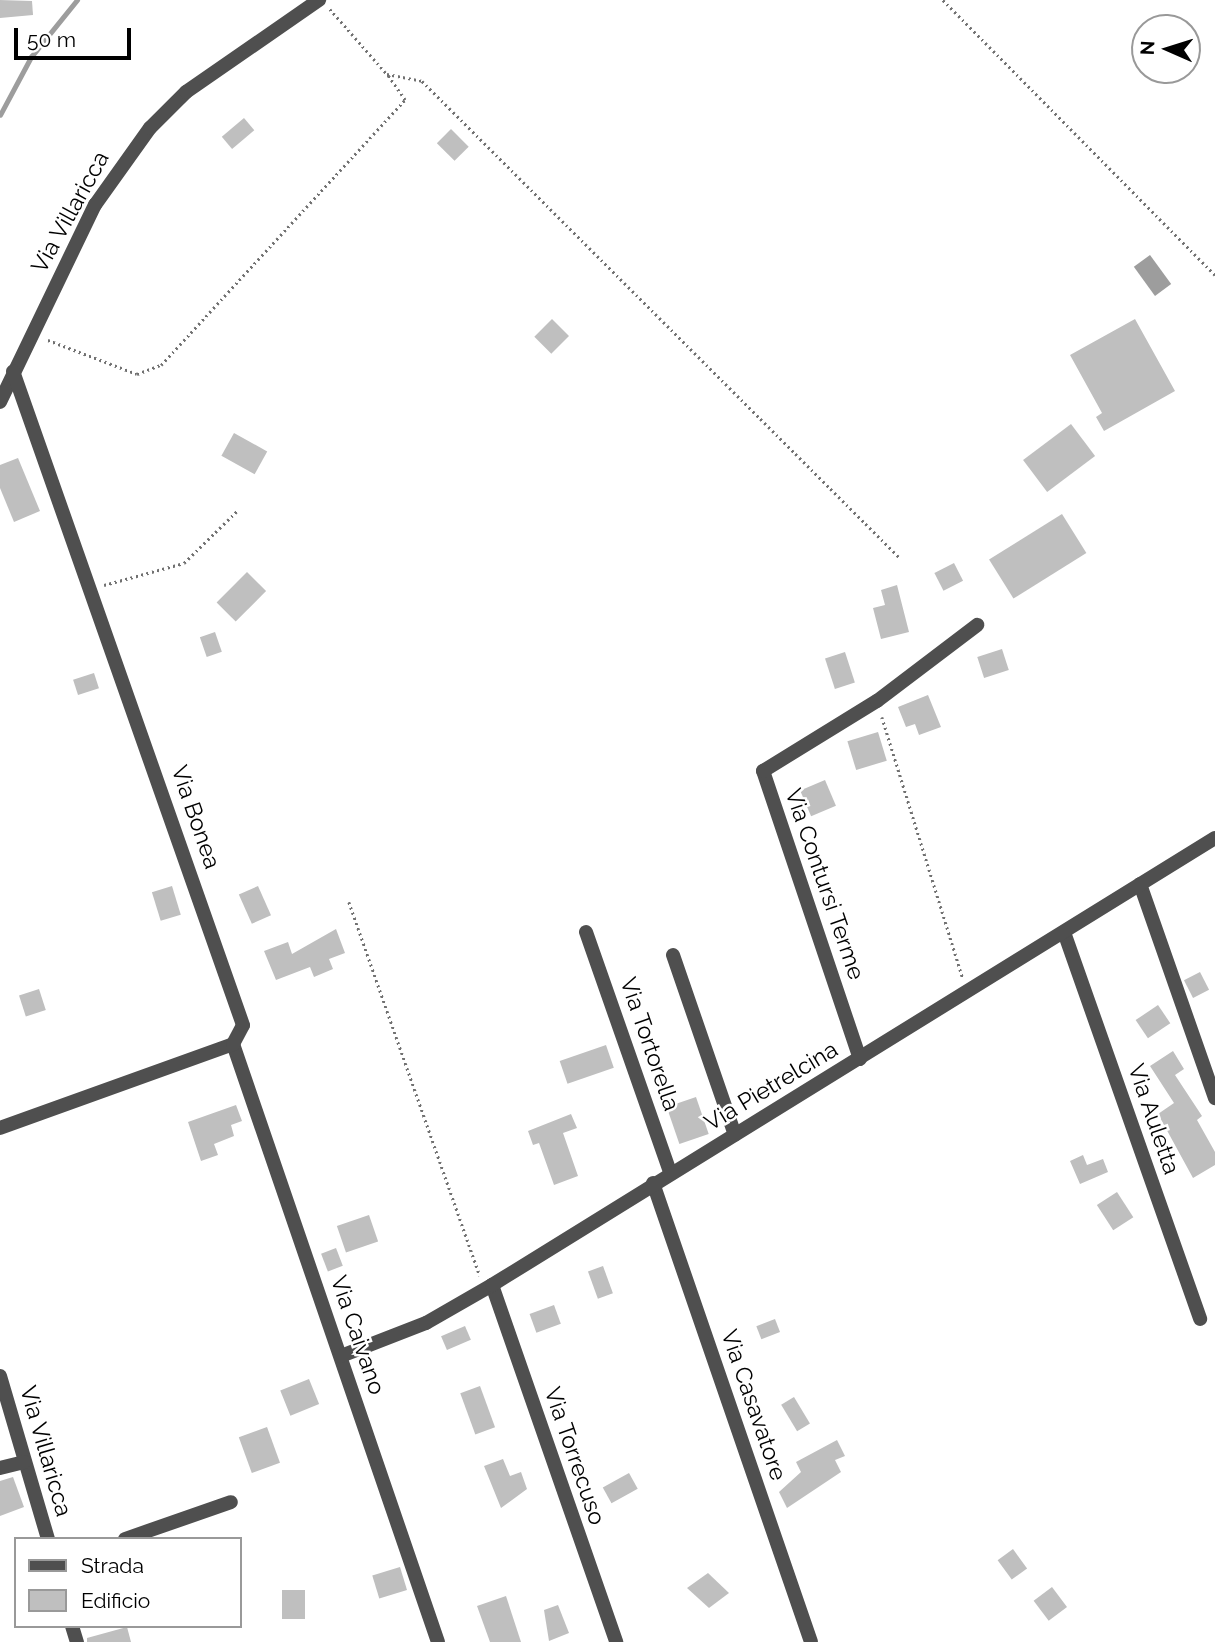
<!DOCTYPE html>
<style>
body{margin:0}
#map{position:relative;width:1215px;height:1642px;overflow:hidden;background:#fff;font-family:Raleway,sans-serif}
div>[style]{position:absolute}
[style*='--x']{left:calc(var(--x)*1px);top:calc(var(--y)*1px);width:calc(var(--w)*1px);rotate:calc(var(--a)*1deg)}
.water>*{inset:0;background:#9d9d9d;transform-origin:0 0}
.stream>*{height:4.5px;margin:-2.25px;padding:0 2.25px;transform-origin:2.25px;border-radius:2.25px;background:#9d9d9d}
.building>*{inset:0;background:#bfbfbf;transform-origin:0 0}
.path>*{height:2.5px;margin-top:-1.25px;transform-origin:0;background:repeating-linear-gradient(90deg,#717171 0 2px,transparent 0 5.5px)}
.minor>*{height:14px;margin:-7px;padding:0 7px;transform-origin:7px;border-radius:7px;background:#4f4f4f}
span{translate:-50% -50%;white-space:nowrap;text-align:center;line-height:1.15;-webkit-text-stroke:5px #fff;paint-order:stroke}
.street-label{font-size:23px;color:#000}
.legend{position:absolute;left:14px;top:1537px;width:228px;height:91px;box-sizing:border-box;background:#fff;border:2px solid #999;margin:0;padding:9px 12px;list-style:none;font-size:21px;color:#000}
.legend li{display:flex;align-items:center;gap:14px;height:35px}
.legend b{width:35px;border:2px solid #999}
.north{position:absolute;left:1131px;top:14px;width:70px;height:70px;box-sizing:border-box;background:#fff;border:2px solid #999;border-radius:50%;rotate:273deg;font-size:19px;font-weight:700;line-height:28px;text-align:center;color:#000}
.north::after{content:'';display:block;margin:auto;width:24px;height:32px;background:#000;clip-path:polygon(50% 0,100% 100%,50% 72%,0 100%)}
.scale{position:absolute;left:14px;top:28px;width:117px;height:32px;box-sizing:border-box;border:4px solid #000;border-top:0;padding-left:9px;font-size:21px;line-height:24px;white-space:nowrap;color:#000;-webkit-text-stroke:5px #fff;paint-order:stroke}
</style>
<div id="map">
<div class="water">
<i style="left:1150px;top:255px;width:36px;height:20px;rotate:54deg"></i>
</div>
<div class="stream">
<i style="--x:0;--y:115;--w:66;--a:-61.9"></i>
<i style="--x:31;--y:57;--w:73;--a:-51.1"></i>
</div>
<div class="building">
<i style="clip-path:polygon(0 0,32px 1px,33px 15px,0 18px)"></i>
<i style="left:244px;top:118px;width:16px;height:29px;rotate:50deg"></i>
<i style="left:451px;top:129px;width:25px;height:20px;rotate:45deg"></i>
<i style="left:552px;top:319px;width:24px;height:25px;rotate:45deg"></i>
<i style="clip-path:polygon(1135px 319px,1175px 391px,1104px 431px,1096px 417px,1102px 413px,1070px 355px)"></i>
<i style="left:1071px;top:424px;width:40px;height:60px;rotate:53deg"></i>
<i style="left:234px;top:433px;width:38px;height:26px;rotate:29deg"></i>
<i style="clip-path:polygon(18px 458px,40px 511px,14px 522px,0 488px,0 465px)"></i>
<i style="left:1062px;top:514px;width:46px;height:86px;rotate:58deg"></i>
<i style="left:954px;top:563px;width:20px;height:22px;rotate:63deg"></i>
<i style="left:247px;top:572px;width:27px;height:43px;rotate:45deg"></i>
<i style="clip-path:polygon(897px 585px,909px 632px,881px 639px,873px 608px,885px 605px,881px 590px)"></i>
<i style="left:215px;top:632px;width:21px;height:16px;rotate:71deg"></i>
<i style="left:1002px;top:649px;width:22px;height:26px;rotate:72deg"></i>
<i style="left:845px;top:652px;width:32px;height:21px;rotate:72deg"></i>
<i style="left:94px;top:673px;width:16px;height:22px;rotate:72deg"></i>
<i style="clip-path:polygon(928px 695px,941px 727px,919px 735px,915px 724px,906px 727px,898px 707px)"></i>
<i style="left:878px;top:732px;width:30px;height:32px;rotate:73deg"></i>
<i style="left:825px;top:780px;width:28px;height:27px;rotate:67deg"></i>
<i style="left:172px;top:886px;width:30px;height:21px;rotate:73deg"></i>
<i style="left:258px;top:886px;width:32px;height:21px;rotate:66deg"></i>
<i style="clip-path:polygon(336px 929px,345px 953px,329px 959px,333px 969px,314px 977px,310px 967px,276px 980px,264px 951px,288px 942px,292px 954px)"></i>
<i style="left:1200px;top:972px;width:20px;height:18px;rotate:63deg"></i>
<i style="left:39px;top:989px;width:22px;height:21px;rotate:72deg"></i>
<i style="left:1158px;top:1005px;width:22px;height:27px;rotate:56deg"></i>
<i style="left:606px;top:1045px;width:24px;height:49px;rotate:71deg"></i>
<i style="clip-path:polygon(1173px 1051px,1184px 1069px,1175px 1075px,1202px 1116px,1197px 1120px,1215px 1152px,1215px 1165px,1193px 1178px,1158px 1114px,1174px 1103px,1150px 1066px)"></i>
<i style="left:696px;top:1097px;width:39px;height:31px;rotate:71deg"></i>
<i style="clip-path:polygon(236px 1105px,242px 1121px,231px 1125px,234px 1136px,214px 1144px,218px 1155px,201px 1161px,188px 1122px)"></i>
<i style="clip-path:polygon(571px 1114px,577px 1128px,563px 1133px,578px 1176px,554px 1185px,539px 1143px,533px 1145px,528px 1131px)"></i>
<i style="clip-path:polygon(1083px 1155px,1087px 1165px,1103px 1159px,1108px 1172px,1080px 1184px,1070px 1161px)"></i>
<i style="left:1117px;top:1192px;width:30px;height:24px;rotate:57deg"></i>
<i style="left:369px;top:1215px;width:28px;height:34px;rotate:71deg"></i>
<i style="left:336px;top:1248px;width:19px;height:16px;rotate:69deg"></i>
<i style="left:603px;top:1266px;width:29px;height:16px;rotate:70deg"></i>
<i style="left:554px;top:1305px;width:20px;height:26px;rotate:70deg"></i>
<i style="left:775px;top:1319px;width:14px;height:20px;rotate:69deg"></i>
<i style="left:465px;top:1326px;width:15px;height:26px;rotate:67deg"></i>
<i style="left:309px;top:1379px;width:27px;height:31px;rotate:68deg"></i>
<i style="left:480px;top:1386px;width:44px;height:21px;rotate:70deg"></i>
<i style="left:794px;top:1397px;width:31px;height:15px;rotate:59deg"></i>
<i style="left:267px;top:1427px;width:38px;height:30px;rotate:70deg"></i>
<i style="clip-path:polygon(837px 1440px,845px 1456px,835px 1460px,841px 1472px,787px 1508px,779px 1492px,801px 1472px,796px 1462px)"></i>
<i style="clip-path:polygon(503px 1459px,510px 1476px,521px 1472px,527px 1489px,501px 1508px,484px 1466px)"></i>
<i style="left:629px;top:1473px;width:18px;height:30px;rotate:61deg"></i>
<i style="clip-path:polygon(13px 1477px,24px 1507px,0 1516px,0 1481px)"></i>
<i style="left:1013px;top:1549px;width:24px;height:19px;rotate:54deg"></i>
<i style="left:400px;top:1567px;width:24px;height:29px;rotate:73deg"></i>
<i style="clip-path:polygon(708px 1573px,729px 1593px,709px 1608px,687px 1588px)"></i>
<i style="left:1052px;top:1587px;width:25px;height:23px;rotate:53deg"></i>
<i style="left:282px;top:1590px;width:23px;height:29px"></i>
<i style="clip-path:polygon(506px 1596px,521px 1642px,490px 1642px,477px 1606px)"></i>
<i style="clip-path:polygon(558px 1605px,569px 1633px,549px 1641px,544px 1610px)"></i>
<i style="clip-path:polygon(127px 1627px,131px 1642px,87px 1642px,87px 1638px)"></i>
</div>
<div class="path">
<i style="--x:943;--y:0;--w:387;--a:45.3"></i>
<i style="--x:330;--y:9;--w:86;--a:48.8"></i>
<i style="--x:387;--y:74;--w:36;--a:11"></i>
<i style="--x:422;--y:81;--w:675;--a:44.94"></i>
<i style="--x:48;--y:340;--w:95;--a:20.9"></i>
<i style="--x:137;--y:374;--w:26;--a:-21"></i>
<i style="--x:161;--y:365;--w:360;--a:-47.4"></i>
<i style="--x:405;--y:100;--w:32;--a:-125"></i>
<i style="--x:104;--y:585;--w:83;--a:-15.4"></i>
<i style="--x:184;--y:563;--w:74;--a:-44.5"></i>
<i style="--x:882;--y:717;--w:273;--a:72.8"></i>
<i style="--x:349;--y:902;--w:396;--a:70.7"></i>
</div>
<div class="minor">
<i style="--x:0;--y:402;--w:219;--a:-64.3"></i>
<i style="--x:95;--y:205;--w:95;--a:-54.5"></i>
<i style="--x:150;--y:128;--w:51;--a:-45"></i>
<i style="--x:186;--y:92;--w:162;--a:-34.7"></i>
<i style="--x:1140;--y:884;--w:227;--a:70.7"></i>
<i style="--x:586;--y:932;--w:254;--a:70.7"></i>
<i style="--x:1065;--y:935;--w:407;--a:70.6"></i>
<i style="--x:673;--y:955;--w:190;--a:71"></i>
<i style="--x:233;--y:1044;--w:632;--a:71.08"></i>
<i style="--x:860;--y:1059;--w:304;--a:-108.6"></i>
<i style="--x:763;--y:771;--w:134;--a:-31.6"></i>
<i style="--x:877;--y:701;--w:126;--a:-37.2"></i>
<i style="--x:0;--y:1128;--w:248;--a:-19.8"></i>
<i style="--x:233;--y:1044;--w:21;--a:-62"></i>
<i style="--x:243;--y:1025;--w:693;--a:-109.38"></i>
<i style="--x:653;--y:1183;--w:485;--a:71"></i>
<i style="--x:492;--y:1285;--w:378;--a:70.8"></i>
<i style="--x:341;--y:1356;--w:91;--a:-21.2"></i>
<i style="--x:426;--y:1323;--w:76;--a:-29.9"></i>
<i style="--x:492;--y:1285;--w:850;--a:-31.73"></i>
<i style="--x:0;--y:1376;--w:170;--a:73.6"></i>
<i style="--x:0;--y:1468;--w:25;--a:-14"></i>
<i style="--x:125;--y:1539;--w:112;--a:-19.2"></i>
<i style="--x:72;--y:1626;--w:17;--a:73"></i>
</div>
<div class="street-label">
<span style="left:70px;top:212px;rotate:-61deg">Via Villaricca</span>
<span style="left:196px;top:817px;rotate:71deg">Via Bonea</span>
<span style="left:825px;top:884px;rotate:71deg">Via Contursi Terme</span>
<span style="left:650px;top:1044px;rotate:71deg">Via Tortorella</span>
<span style="left:771px;top:1086px;rotate:-31deg">Via Pietrelcina</span>
<span style="left:1154px;top:1119px;rotate:71deg">Via Auletta</span>
<span style="left:358px;top:1335px;rotate:71deg">Via Caivano</span>
<span style="left:754px;top:1405px;rotate:71deg">Via Casavatore</span>
<span style="left:46px;top:1451px;rotate:74deg">Via Villaricca</span>
<span style="left:575px;top:1456px;rotate:71deg">Via Torrecuso</span>
</div>
<ul class="legend">
<li><b style="height:9px;background:#4f4f4f"></b>Strada</li>
<li><b style="height:19px;background:#bfbfbf"></b>Edificio</li>
</ul>
<div class="north">N</div>
<div class="scale">50 m</div>
</div>
